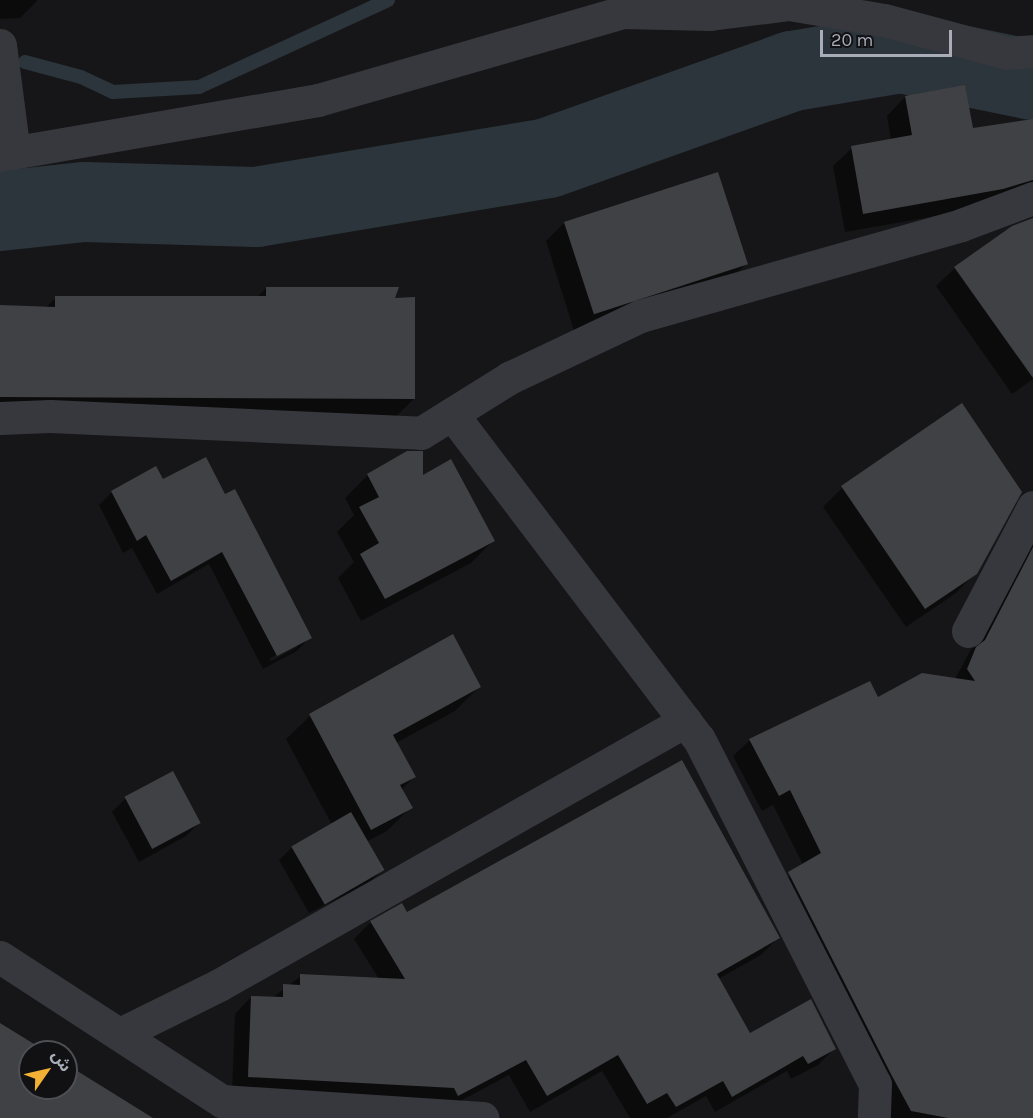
<!DOCTYPE html>
<meta charset="utf-8">
<style>
body{margin:0}
#map{position:relative;width:1033px;height:1118px;overflow:hidden;background:#161618;font-family:Karla,"Noto Sans Arabic",sans-serif}
div>[style]{position:absolute}
[style*='--x']{left:calc(var(--x)*1px);top:calc(var(--y)*1px);width:calc(var(--w)*1px);rotate:calc(var(--a)*1deg)}
.shadow>*{inset:0;background:#0007}
.stream>*{height:14px;margin:-7px;padding:0 7px;transform-origin:7px;border-radius:7px;background:#2c353c}
.river>*{height:80px;margin:-40px;padding:0 40px;transform-origin:40px;border-radius:40px;background:#2c353c}
.building>*{inset:0;background:#404145;transform-origin:0 0}
.minor>*{height:33px;margin:-16.5px;padding:0 16.5px;transform-origin:16.5px;border-radius:16.5px;background:#37383d}
span{translate:-50% -50%;white-space:nowrap;text-align:center;line-height:1.15;-webkit-text-stroke:4.5px #111113;paint-order:stroke}
.north{position:absolute;left:18px;top:1040px;width:60px;height:60px;box-sizing:border-box;background:#111113;border:2px solid #4d4f55;border-radius:50%;rotate:56deg;font-size:16px;font-weight:700;line-height:24px;text-align:center;color:#a8adb8}
.north::after{content:'';display:block;margin:auto;width:21px;height:27px;background:#f2b134;clip-path:polygon(50% 0,100% 100%,50% 72%,0 100%)}
.scale{position:absolute;left:820px;top:30px;width:132px;height:27px;box-sizing:border-box;border:3px solid #a8adb8;border-top:0;padding-left:8px;font-size:18px;line-height:21px;white-space:nowrap;color:#a8adb8;-webkit-text-stroke:4px #111113;paint-order:stroke}
</style>
<div id="map">
<div class="shadow">
<i style="clip-path:polygon(0 0,37px 0,37px 1px,20px 18px,0 19px)"></i>
<i style="clip-path:polygon(905px 97px,972px 130px,1033px 121px,1033px 199px,845px 232px,833px 166px,852px 148px,891px 140px,887px 116px)"></i>
<i style="clip-path:polygon(1033px 219px,1033px 379px,1012px 394px,936px 286px,955px 268px)"></i>
<i style="clip-path:polygon(565px 222px,746px 264px,727px 283px,574px 331px,546px 241px)"></i>
<i style="clip-path:polygon(266px 288px,414px 399px,394px 418px,0 414px,0 307px,45px 308px,56px 298px,257px 297px)"></i>
<i style="clip-path:polygon(368px 475px,421px 477px,494px 540px,471px 563px,361px 621px,338px 578px,354px 562px,337px 532px,354px 515px,345px 498px)"></i>
<i style="clip-path:polygon(evenodd,163px 481px,224px 496px,310px 637px,297px 651px,263px 669px,209px 564px,157px 594px,132px 548px,123px 553px,99px 505px,112px 492px,163px 481px,297px 644px,297px 647px,271px 661px,269px 659px,297px 644px)"></i>
<i style="clip-path:polygon(842px 488px,975px 573px,956px 593px,906px 627px,823px 507px)"></i>
<i style="clip-path:polygon(1033px 535px,1033px 1118px,890px 1118px,773px 890px,803px 865px,773px 805px,762px 811px,733px 756px,750px 740px,877px 699px,955px 679px)"></i>
<i style="clip-path:polygon(452px 637px,479px 687px,455px 711px,396px 743px,414px 777px,401px 790px,411px 807px,387px 831px,366px 842px,382px 870px,369px 883px,309px 913px,279px 860px,292px 847px,332px 825px,286px 739px,310px 716px)"></i>
<i style="clip-path:polygon(125px 799px,199px 823px,186px 836px,139px 862px,112px 812px)"></i>
<i style="clip-path:polygon(401px 905px,406px 914px,778px 938px,761px 955px,718px 979px,750px 1035px,834px 1049px,818px 1065px,791px 1079px,787px 1071px,715px 1112px,706px 1096px,667px 1118px,630px 1118px,602px 1071px,530px 1112px,509px 1075px,438px 1113px,232px 1093px,235px 1014px,251px 997px,272px 998px,301px 976px,379px 979px,354px 939px,371px 922px)"></i>
</div>
<div class="stream">
<i style="--x:25;--y:62;--w:58;--a:15"></i>
<i style="--x:81;--y:77;--w:35;--a:25"></i>
<i style="--x:113;--y:92;--w:86;--a:-3.3"></i>
<i style="--x:199;--y:87;--w:208;--a:-24.7"></i>
</div>
<div class="river">
<i style="--x:0;--y:211;--w:84;--a:-6.1"></i>
<i style="--x:84;--y:202;--w:172;--a:1.7"></i>
<i style="--x:256;--y:207;--w:296;--a:-9.5"></i>
<i style="--x:548;--y:158;--w:260;--a:-19.6"></i>
<i style="--x:793;--y:71;--w:109;--a:-9.5"></i>
<i style="--x:901;--y:53;--w:135;--a:11.6"></i>
</div>
<div class="building">
<i style="clip-path:polygon(965px 85px,973px 128px,1033px 119px,1033px 180px,1003px 189px,863px 214px,851px 146px,912px 135px,905px 96px)"></i>
<i style="left:718px;top:172px;width:97px;height:162px;rotate:72deg"></i>
<i style="clip-path:polygon(1033px 218px,1033px 378px,954px 267px,1012px 226px)"></i>
<i style="clip-path:polygon(266px 287px,399px 287px,395px 298px,415px 297px,415px 399px,0 397px,0 305px,55px 307px,55px 296px,266px 296px)"></i>
<i style="clip-path:polygon(962px 403px,1022px 492px,977px 574px,925px 609px,841px 486px)"></i>
<i style="clip-path:polygon(407px 451px,423px 451px,423px 475px,451px 459px,495px 541px,385px 599px,360px 554px,379px 543px,359px 507px,379px 497px,367px 474px)"></i>
<i style="clip-path:polygon(206px 457px,225px 494px,235px 489px,312px 638px,277px 656px,222px 552px,171px 581px,146px 535px,137px 541px,111px 491px,156px 466px,163px 479px)"></i>
<i style="clip-path:polygon(1033px 547px,1033px 1118px,948px 1118px,911px 1111px,892px 1076px,788px 872px,821px 853px,790px 790px,779px 796px,749px 739px,870px 681px,878px 697px,922px 673px,975px 681px,967px 669px,976px 647px,985px 640px)"></i>
<i style="clip-path:polygon(453px 634px,481px 687px,393px 735px,416px 777px,400px 785px,413px 808px,371px 830px,309px 714px)"></i>
<i style="clip-path:polygon(682px 760px,780px 938px,717px 974px,750px 1033px,811px 999px,836px 1049px,808px 1064px,803px 1056px,732px 1097px,723px 1081px,676px 1107px,667px 1093px,647px 1104px,618px 1055px,547px 1096px,526px 1060px,458px 1096px,454px 1088px,248px 1077px,251px 996px,283px 997px,283px 984px,300px 985px,300px 974px,405px 979px,370px 921px,402px 903px,407px 912px)"></i>
<i style="left:173px;top:771px;width:59px;height:55px;rotate:62deg"></i>
<i style="left:351px;top:812px;width:67px;height:69px;rotate:60deg"></i>
<i style="clip-path:polygon(0 1023px,47px 1052px,30px 1052px,30px 1088px,66px 1088px,66px 1064px,153px 1118px,0 1118px)"></i>
</div>
<div class="minor">
<i style="--x:0;--y:45;--w:109;--a:82.6"></i>
<i style="--x:0;--y:155;--w:323;--a:-9.8"></i>
<i style="--x:318;--y:100;--w:316;--a:-16.1"></i>
<i style="--x:622;--y:12;--w:88;--a:1.3"></i>
<i style="--x:710;--y:14;--w:80;--a:-7.2"></i>
<i style="--x:789;--y:4;--w:96;--a:9.6"></i>
<i style="--x:884;--y:20;--w:127;--a:15"></i>
<i style="--x:1007;--y:53;--w:26;--a:-4"></i>
<i style="--x:452;--y:414;--w:408;--a:52.8"></i>
<i style="--x:699;--y:739;--w:387;--a:63"></i>
<i style="--x:875;--y:1084;--w:34;--a:92"></i>
<i style="--x:0;--y:418;--w:50;--a:-2.3"></i>
<i style="--x:50;--y:416;--w:371;--a:2.6"></i>
<i style="--x:421;--y:433;--w:104;--a:-32"></i>
<i style="--x:509;--y:378;--w:145;--a:-25.3"></i>
<i style="--x:640;--y:316;--w:334;--a:-15.8"></i>
<i style="--x:961;--y:225;--w:77;--a:-20.6"></i>
<i style="--x:968;--y:631;--w:140;--a:-62.3"></i>
<i style="--x:0;--y:957;--w:265;--a:33"></i>
<i style="--x:222;--y:1101;--w:261;--a:3.7"></i>
<i style="--x:120;--y:1034;--w:110;--a:-26.3"></i>
<i style="--x:219;--y:985;--w:536;--a:-29.53"></i>
</div>
<div class="north">ش</div>
<div class="scale">20 m</div>
</div>
